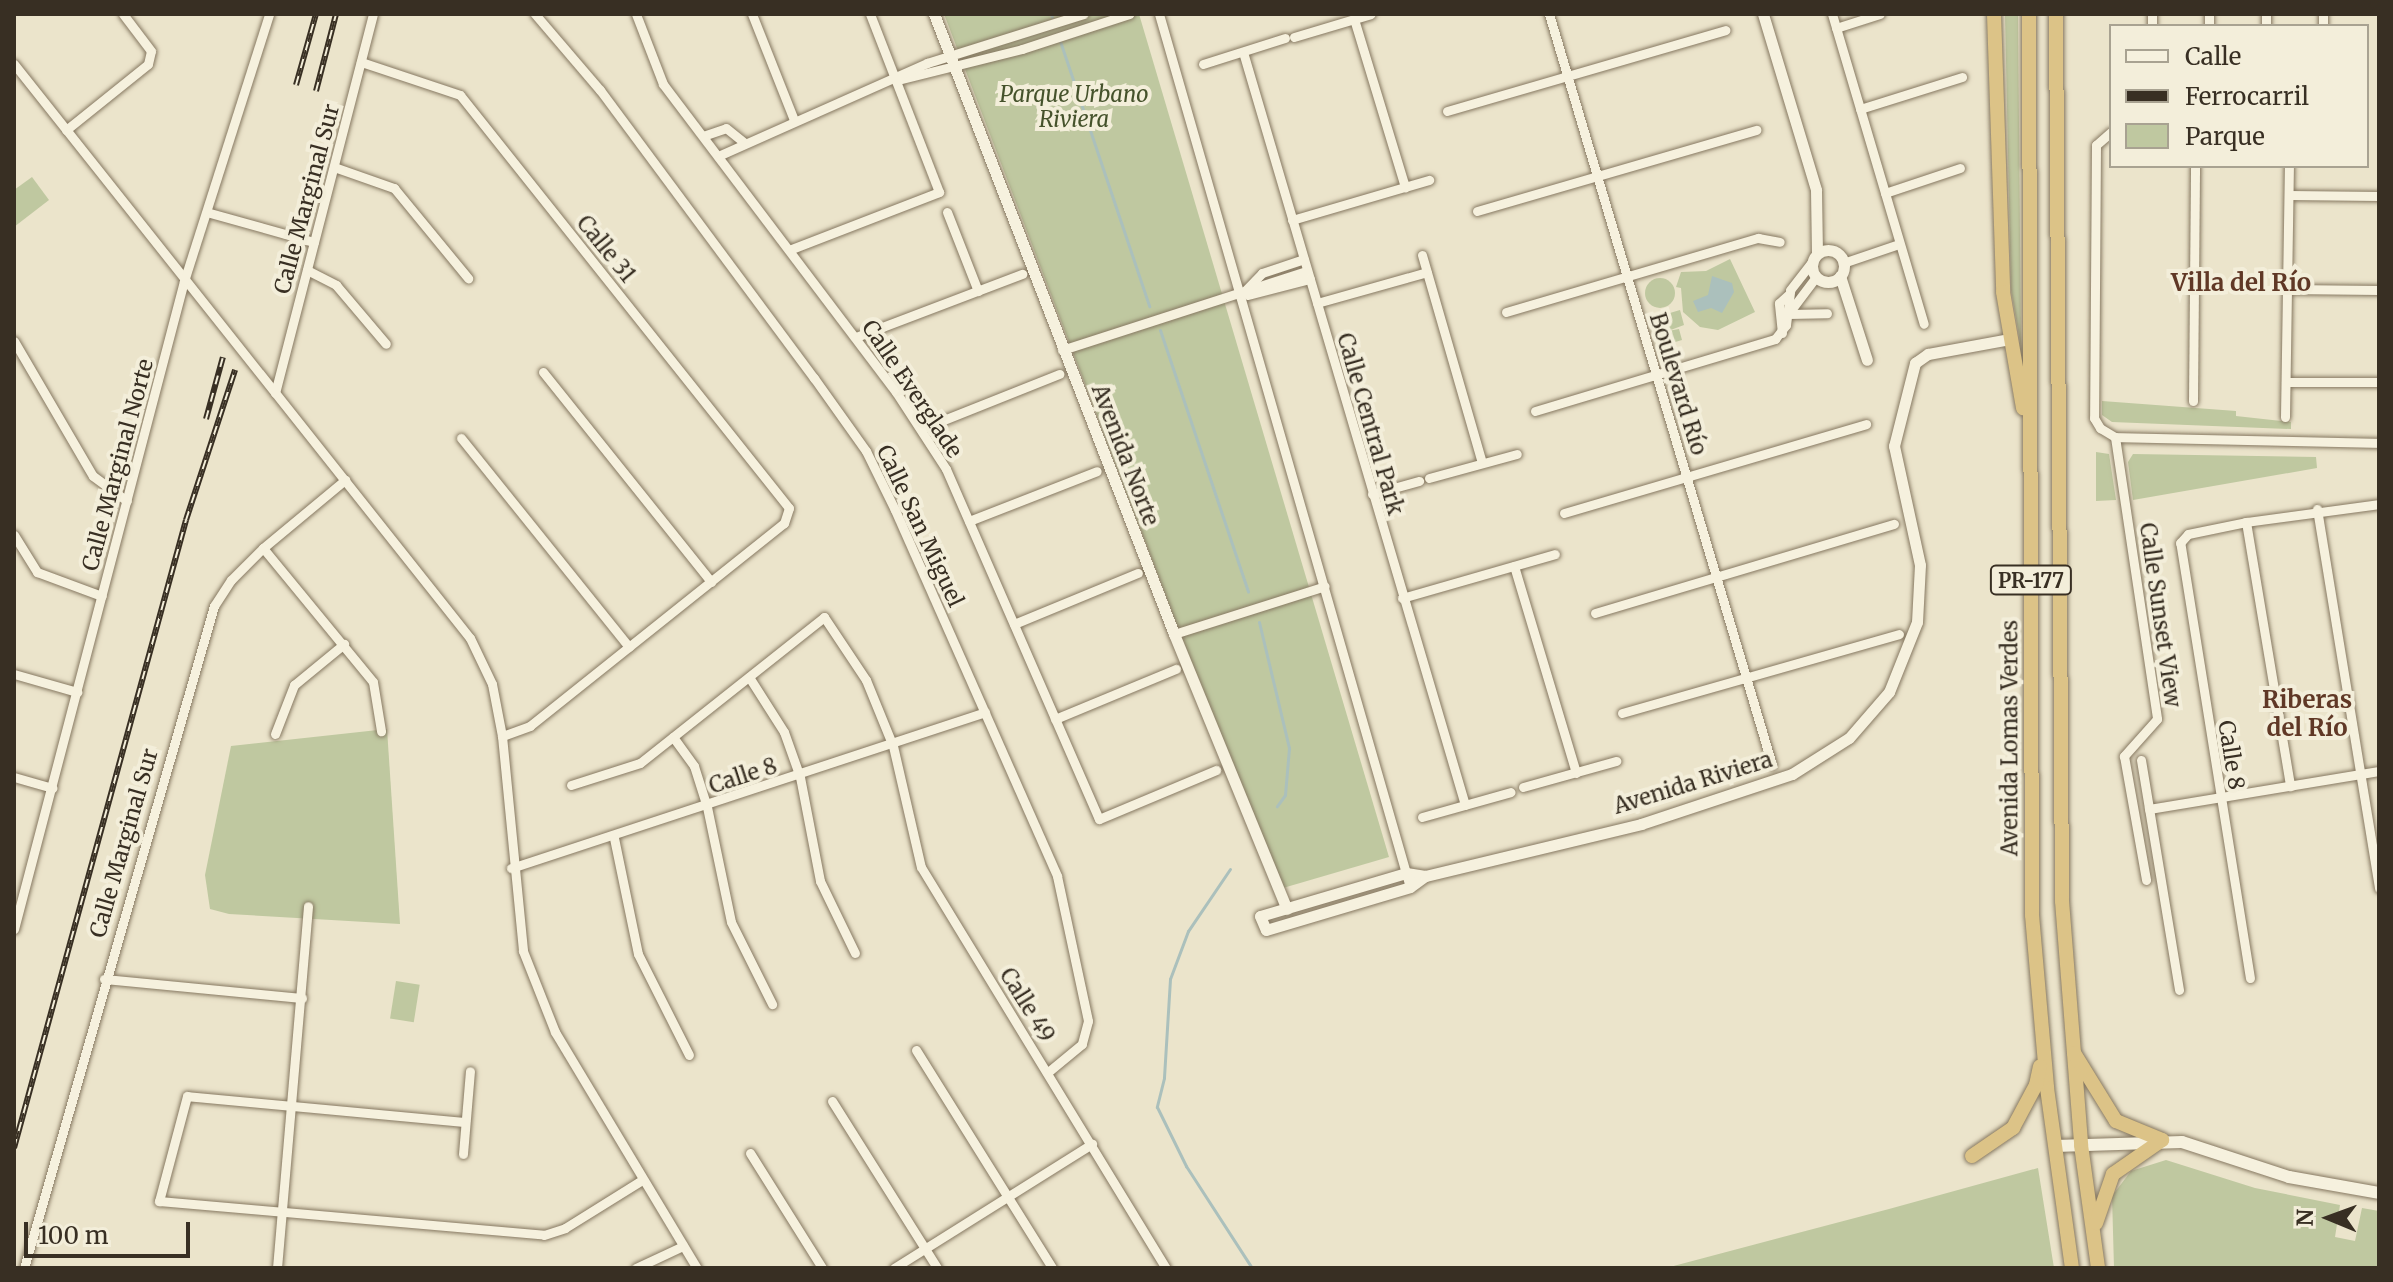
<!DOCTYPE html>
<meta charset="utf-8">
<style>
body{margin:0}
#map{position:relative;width:2393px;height:1282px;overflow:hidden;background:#ebe4cb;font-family:Merriweather,serif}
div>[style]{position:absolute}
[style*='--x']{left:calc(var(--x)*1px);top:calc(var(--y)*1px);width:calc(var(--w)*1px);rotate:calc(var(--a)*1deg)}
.green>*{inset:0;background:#bfc8a0;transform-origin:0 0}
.round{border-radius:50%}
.water>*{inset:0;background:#abc0bc}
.stream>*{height:3px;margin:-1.5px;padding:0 1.5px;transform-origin:1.5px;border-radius:1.5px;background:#abc0bc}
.roads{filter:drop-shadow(0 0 2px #867861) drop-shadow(0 0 2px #867861)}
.minor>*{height:9px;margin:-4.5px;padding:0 4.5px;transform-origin:4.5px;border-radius:4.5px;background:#f6f1de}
.tertiary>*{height:11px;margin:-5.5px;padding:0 5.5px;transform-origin:5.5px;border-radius:5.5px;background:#f6f1de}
.tertiary>.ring{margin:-5.5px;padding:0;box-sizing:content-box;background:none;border:11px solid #f6f1de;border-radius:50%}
.secondary>*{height:12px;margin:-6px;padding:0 6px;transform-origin:6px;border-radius:6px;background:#f6f1de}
.trunk>*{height:14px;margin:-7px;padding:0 7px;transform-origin:7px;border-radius:7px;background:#dcc387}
.rail>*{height:6px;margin-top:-3px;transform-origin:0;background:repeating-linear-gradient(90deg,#f3eeda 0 9px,#382f23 0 18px);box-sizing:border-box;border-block:2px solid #382f23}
span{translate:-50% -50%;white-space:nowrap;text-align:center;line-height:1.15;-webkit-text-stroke:8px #f3eeda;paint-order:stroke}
.shield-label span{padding:2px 6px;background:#f3eeda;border:2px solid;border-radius:6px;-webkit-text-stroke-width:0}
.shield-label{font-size:20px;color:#382f23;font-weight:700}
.park-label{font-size:22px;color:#45522b;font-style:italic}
.street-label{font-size:22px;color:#382f23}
.neighbourhood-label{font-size:24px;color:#603826;font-weight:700}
.frame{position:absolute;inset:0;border:16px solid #382f23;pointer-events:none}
.legend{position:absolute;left:2109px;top:24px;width:260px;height:144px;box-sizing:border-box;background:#f3eeda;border:2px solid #a8a291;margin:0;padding:10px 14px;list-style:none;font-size:24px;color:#382f23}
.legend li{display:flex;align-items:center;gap:16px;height:40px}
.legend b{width:40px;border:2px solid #a8a291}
.north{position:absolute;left:2289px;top:1178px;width:80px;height:80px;-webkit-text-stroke:6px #f3eeda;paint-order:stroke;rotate:271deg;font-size:22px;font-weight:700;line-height:32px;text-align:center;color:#382f23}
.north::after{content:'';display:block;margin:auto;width:28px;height:36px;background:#382f23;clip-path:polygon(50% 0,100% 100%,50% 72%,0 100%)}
.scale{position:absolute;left:24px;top:1222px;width:166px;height:36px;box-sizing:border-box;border:4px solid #382f23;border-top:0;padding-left:10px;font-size:24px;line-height:28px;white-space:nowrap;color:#382f23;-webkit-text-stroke:6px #f3eeda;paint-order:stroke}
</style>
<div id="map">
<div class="green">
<i style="clip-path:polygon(944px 14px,1139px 14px,1389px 857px,1283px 888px,1206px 701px)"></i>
<i style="clip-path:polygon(2005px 14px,2018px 14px,2021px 347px,2011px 290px)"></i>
<i style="clip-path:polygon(32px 177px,49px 200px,14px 227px,14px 190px)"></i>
<i style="clip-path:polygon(1730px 259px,1755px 312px,1718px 330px,1700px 327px,1683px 312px,1681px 288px,1676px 287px,1681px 272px,1706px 271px)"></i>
<i class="round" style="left:1645px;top:278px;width:30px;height:30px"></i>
<i style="clip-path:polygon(1680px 310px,1684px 325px,1668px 331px,1679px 329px,1682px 340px,1665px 345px,1653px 318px)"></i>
<i style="clip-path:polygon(2102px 401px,2236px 411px,2236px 416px,2291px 422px,2291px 429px,2112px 422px,2102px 415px)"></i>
<i style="clip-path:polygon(2096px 452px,2109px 454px,2116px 500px,2096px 501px)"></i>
<i style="clip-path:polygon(2133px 454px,2316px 457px,2317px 468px,2133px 500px,2128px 462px)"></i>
<i style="clip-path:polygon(387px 729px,400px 924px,229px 914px,210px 909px,205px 875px,231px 746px)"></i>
<i style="left:396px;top:981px;width:24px;height:38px;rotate:9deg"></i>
<i style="clip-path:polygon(2166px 1160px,2255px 1188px,2340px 1205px,2335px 1237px,2355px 1241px,2362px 1208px,2379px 1211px,2379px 1268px,2114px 1268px,2112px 1196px,2131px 1171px)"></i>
<i style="clip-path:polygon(2038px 1168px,2054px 1268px,1666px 1268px,1889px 1209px)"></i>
</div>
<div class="water">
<i style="clip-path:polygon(1712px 276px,1732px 283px,1734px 292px,1722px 313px,1711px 308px,1698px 312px,1693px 301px,1708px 295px)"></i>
</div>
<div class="stream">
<i style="--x:1051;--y:14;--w:3;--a:72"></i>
<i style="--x:1060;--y:41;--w:280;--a:71.4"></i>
<i style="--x:1160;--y:330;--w:276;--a:71.4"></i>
<i style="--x:1259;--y:622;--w:130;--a:76.6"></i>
<i style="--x:1289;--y:748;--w:47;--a:94.9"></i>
<i style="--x:1285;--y:795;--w:14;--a:126"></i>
<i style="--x:1230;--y:869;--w:75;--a:124.1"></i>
<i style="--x:1188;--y:931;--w:51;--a:110.6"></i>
<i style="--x:1170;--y:979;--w:99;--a:93.5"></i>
<i style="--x:1164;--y:1078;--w:30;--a:104"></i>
<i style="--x:1157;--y:1107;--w:66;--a:63.8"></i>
<i style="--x:1186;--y:1166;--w:121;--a:57.1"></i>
</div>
<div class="roads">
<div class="minor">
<i style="--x:535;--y:14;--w:100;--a:49.5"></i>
<i style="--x:600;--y:90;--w:359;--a:53.4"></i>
<i style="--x:814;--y:378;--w:90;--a:54.5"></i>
<i style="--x:866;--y:451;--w:66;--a:63.8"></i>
<i style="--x:895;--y:510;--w:400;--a:66.1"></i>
<i style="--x:1057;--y:876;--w:148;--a:77.9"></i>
<i style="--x:1088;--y:1021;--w:24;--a:105"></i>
<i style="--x:1082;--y:1044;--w:44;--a:140.5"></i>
<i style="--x:636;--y:14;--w:75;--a:68.9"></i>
<i style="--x:663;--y:84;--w:386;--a:52.9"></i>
<i style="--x:896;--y:392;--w:92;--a:57"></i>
<i style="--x:946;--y:469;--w:382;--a:66.4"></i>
<i style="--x:1099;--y:819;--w:127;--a:-22.7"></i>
<i style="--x:752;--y:14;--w:114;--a:68.4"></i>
<i style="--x:1159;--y:14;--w:908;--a:73.96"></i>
<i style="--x:1549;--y:14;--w:783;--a:73.46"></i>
<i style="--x:1832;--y:14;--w:323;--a:73.5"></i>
<i style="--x:1354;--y:19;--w:176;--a:73.1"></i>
<i style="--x:2152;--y:26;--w:12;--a:-90"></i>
<i style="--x:2209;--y:26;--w:12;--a:-90"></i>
<i style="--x:2266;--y:26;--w:12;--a:-90"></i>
<i style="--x:2323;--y:26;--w:12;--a:-90"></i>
<i style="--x:1836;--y:28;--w:46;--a:-17.7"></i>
<i style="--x:1294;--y:37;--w:80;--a:-16.6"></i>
<i style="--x:1243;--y:52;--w:785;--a:73.57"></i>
<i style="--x:361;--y:62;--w:104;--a:18.4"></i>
<i style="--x:460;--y:95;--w:528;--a:51.46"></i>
<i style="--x:789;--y:508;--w:16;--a:108"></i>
<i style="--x:784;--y:523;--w:325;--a:141.4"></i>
<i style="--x:530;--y:726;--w:30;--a:160"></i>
<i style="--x:14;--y:64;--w:733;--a:51.54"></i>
<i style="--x:470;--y:638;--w:51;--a:64.4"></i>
<i style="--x:492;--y:684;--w:53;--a:79.1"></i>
<i style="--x:502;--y:736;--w:216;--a:84.4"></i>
<i style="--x:523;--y:951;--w:87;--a:68.4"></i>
<i style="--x:555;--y:1032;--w:275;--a:59"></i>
<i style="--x:1203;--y:64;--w:86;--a:-17.6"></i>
<i style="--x:902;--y:79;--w:124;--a:-14"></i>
<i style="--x:1022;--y:49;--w:113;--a:-18.1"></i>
<i style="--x:1860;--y:109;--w:107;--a:-17.4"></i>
<i style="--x:1447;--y:111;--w:290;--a:-16.2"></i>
<i style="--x:66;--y:130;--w:105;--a:-38.8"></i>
<i style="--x:148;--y:64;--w:13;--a:-77"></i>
<i style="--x:151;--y:51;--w:46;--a:-127.1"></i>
<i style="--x:2111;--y:132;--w:20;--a:139"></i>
<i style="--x:2096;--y:145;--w:273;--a:90.4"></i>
<i style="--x:2094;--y:418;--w:12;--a:59"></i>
<i style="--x:2100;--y:428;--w:17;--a:31"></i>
<i style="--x:2115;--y:437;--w:264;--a:1.3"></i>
<i style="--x:703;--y:136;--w:24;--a:-19"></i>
<i style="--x:726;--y:128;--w:22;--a:39"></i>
<i style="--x:718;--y:156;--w:229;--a:-24"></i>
<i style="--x:927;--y:63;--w:164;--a:-17.4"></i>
<i style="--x:334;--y:167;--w:64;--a:19.3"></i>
<i style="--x:394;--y:188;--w:117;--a:50.6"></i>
<i style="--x:1885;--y:193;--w:79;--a:-18.4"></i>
<i style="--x:2289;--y:195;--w:90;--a:0.6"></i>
<i style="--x:1477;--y:211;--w:291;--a:-16.2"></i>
<i style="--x:947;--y:212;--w:85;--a:68.6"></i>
<i style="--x:210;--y:213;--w:108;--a:15.6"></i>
<i style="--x:1292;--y:220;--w:143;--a:-16.3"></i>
<i style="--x:789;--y:250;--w:161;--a:-21.1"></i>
<i style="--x:939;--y:192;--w:191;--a:-111.2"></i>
<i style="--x:1422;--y:255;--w:216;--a:73.9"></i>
<i style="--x:1843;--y:263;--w:59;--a:-18.7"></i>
<i style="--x:307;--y:270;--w:33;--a:27"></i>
<i style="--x:336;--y:285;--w:77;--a:49.7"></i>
<i style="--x:2287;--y:289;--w:92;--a:0.6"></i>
<i style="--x:1248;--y:295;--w:64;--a:-14.5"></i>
<i style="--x:1240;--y:296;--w:32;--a:-46"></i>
<i style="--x:1262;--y:273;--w:44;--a:-18.4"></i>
<i style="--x:1317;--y:303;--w:114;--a:-15.7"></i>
<i style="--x:1506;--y:312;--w:263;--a:-16.4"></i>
<i style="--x:1758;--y:238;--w:22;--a:10"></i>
<i style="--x:1788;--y:314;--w:46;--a:-52.9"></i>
<i style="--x:1788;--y:314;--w:39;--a:-1"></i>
<i style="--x:1782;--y:333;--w:30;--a:-96"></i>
<i style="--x:1779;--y:303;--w:13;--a:-42"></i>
<i style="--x:856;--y:337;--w:178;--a:-20.8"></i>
<i style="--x:14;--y:341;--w:156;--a:59.7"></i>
<i style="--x:93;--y:476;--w:42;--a:36.3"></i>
<i style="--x:1062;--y:350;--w:257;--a:-17.9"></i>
<i style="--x:543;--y:372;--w:269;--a:51.3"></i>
<i style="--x:2286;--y:382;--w:93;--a:0"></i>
<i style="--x:275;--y:393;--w:391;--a:-75.5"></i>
<i style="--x:2193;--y:401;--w:235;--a:-89.5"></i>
<i style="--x:1535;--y:411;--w:251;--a:-16.7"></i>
<i style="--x:1775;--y:339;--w:18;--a:-52"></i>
<i style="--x:1786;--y:325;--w:35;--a:-83"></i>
<i style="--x:1790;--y:290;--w:36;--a:-52"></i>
<i style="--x:2285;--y:417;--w:251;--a:-89.1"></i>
<i style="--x:921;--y:429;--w:149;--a:-21.7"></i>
<i style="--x:2115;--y:437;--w:285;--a:81.5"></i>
<i style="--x:2157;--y:719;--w:50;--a:131.7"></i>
<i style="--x:2124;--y:756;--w:126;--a:79.9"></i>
<i style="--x:461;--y:438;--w:268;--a:51.2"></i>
<i style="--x:1429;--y:478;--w:91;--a:-15.3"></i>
<i style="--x:1372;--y:494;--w:49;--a:-15.5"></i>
<i style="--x:2317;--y:509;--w:384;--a:80.7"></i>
<i style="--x:1564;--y:513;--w:315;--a:-16.4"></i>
<i style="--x:969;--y:521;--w:137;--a:-21.3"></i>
<i style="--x:2246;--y:522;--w:268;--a:80.5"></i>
<i style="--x:14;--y:535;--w:44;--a:58.1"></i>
<i style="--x:37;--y:572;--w:69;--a:20.3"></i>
<i style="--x:263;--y:548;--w:173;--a:50.6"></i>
<i style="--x:373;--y:682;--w:50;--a:80.7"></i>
<i style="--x:1514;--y:566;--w:216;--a:73.3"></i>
<i style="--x:1402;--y:598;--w:159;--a:-16"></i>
<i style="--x:1595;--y:613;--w:312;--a:-16.6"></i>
<i style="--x:1014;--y:624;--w:134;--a:-22.4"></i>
<i style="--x:1174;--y:634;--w:158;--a:-17.6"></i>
<i style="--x:14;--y:674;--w:66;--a:15.9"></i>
<i style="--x:749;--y:677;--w:65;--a:57.5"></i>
<i style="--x:784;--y:732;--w:48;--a:70.4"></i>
<i style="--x:800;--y:777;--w:106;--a:79.1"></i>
<i style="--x:820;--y:881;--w:80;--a:64.1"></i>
<i style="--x:1622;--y:713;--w:288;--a:-15.9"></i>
<i style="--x:1055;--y:719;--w:131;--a:-22.5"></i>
<i style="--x:275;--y:734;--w:53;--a:-68.8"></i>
<i style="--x:294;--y:685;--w:65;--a:-39.4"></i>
<i style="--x:673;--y:737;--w:36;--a:54"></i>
<i style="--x:694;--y:766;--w:43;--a:72.4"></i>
<i style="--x:707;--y:807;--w:117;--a:78.2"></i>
<i style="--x:731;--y:922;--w:92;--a:63.4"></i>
<i style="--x:2141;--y:760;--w:233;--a:80.6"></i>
<i style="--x:14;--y:777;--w:40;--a:16"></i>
<i style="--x:571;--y:785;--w:72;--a:-17.7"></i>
<i style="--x:640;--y:763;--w:235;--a:-38.4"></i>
<i style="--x:824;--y:617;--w:76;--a:56.3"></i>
<i style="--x:866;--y:680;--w:71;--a:67.8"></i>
<i style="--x:893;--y:746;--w:124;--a:77"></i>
<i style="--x:921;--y:867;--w:470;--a:58.6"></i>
<i style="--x:1523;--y:787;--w:97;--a:-15.6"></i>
<i style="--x:2149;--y:809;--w:233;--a:-9.4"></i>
<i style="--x:1422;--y:817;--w:92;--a:-15.7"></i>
<i style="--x:614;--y:838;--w:118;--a:78.3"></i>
<i style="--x:638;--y:954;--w:113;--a:63.2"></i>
<i style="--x:511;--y:868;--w:499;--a:-18.2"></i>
<i style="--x:14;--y:929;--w:670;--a:-75.3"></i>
<i style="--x:184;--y:281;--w:280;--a:-72.3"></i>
<i style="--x:2250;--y:978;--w:441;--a:-99.1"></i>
<i style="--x:2180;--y:543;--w:12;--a:-48"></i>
<i style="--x:2188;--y:534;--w:59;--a:-11.7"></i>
<i style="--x:2246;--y:522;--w:134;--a:-7.7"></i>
<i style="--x:104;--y:979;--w:199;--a:5.5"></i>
<i style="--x:916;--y:1050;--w:257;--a:58"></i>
<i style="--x:832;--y:1101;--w:197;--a:57.8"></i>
<i style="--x:465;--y:1122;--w:279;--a:-174.7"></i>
<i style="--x:187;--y:1096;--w:109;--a:104.9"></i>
<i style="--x:159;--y:1201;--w:386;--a:5"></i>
<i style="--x:544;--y:1235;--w:22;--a:-18"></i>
<i style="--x:565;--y:1228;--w:91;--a:-31.9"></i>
<i style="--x:750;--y:1153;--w:136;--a:57.9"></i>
<i style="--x:463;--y:1154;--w:83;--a:-85.2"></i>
<i style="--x:24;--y:1268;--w:689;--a:-73.99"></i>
<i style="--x:214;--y:606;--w:31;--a:-57"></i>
<i style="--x:231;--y:580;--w:45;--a:-45"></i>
<i style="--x:263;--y:548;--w:107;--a:-39.7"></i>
<i style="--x:277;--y:1268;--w:363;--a:-85.1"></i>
<i style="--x:636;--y:1268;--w:52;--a:-25.1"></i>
<i style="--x:894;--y:1268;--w:234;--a:-32.1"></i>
</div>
<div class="tertiary">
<i style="--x:934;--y:14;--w:665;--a:68.84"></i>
<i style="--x:1174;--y:634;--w:297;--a:67.7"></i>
<i style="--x:1763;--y:14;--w:184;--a:73.2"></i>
<i style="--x:1816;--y:190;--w:63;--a:89.1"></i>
<i class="ring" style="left:1812px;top:250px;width:21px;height:21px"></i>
<i style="--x:1840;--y:276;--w:88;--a:72.2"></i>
<i style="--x:1425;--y:876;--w:19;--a:-171"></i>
<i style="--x:1406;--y:873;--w:152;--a:163.6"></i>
<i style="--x:1260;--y:916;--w:15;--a:67"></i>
<i style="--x:1266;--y:930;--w:150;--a:-16.6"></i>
<i style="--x:1410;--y:887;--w:19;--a:-36"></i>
<i style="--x:1425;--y:876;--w:222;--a:-13.5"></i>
<i style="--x:1641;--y:824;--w:159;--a:-18.3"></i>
<i style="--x:1792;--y:774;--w:67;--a:-32.3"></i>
<i style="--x:1849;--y:738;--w:61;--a:-49"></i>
<i style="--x:1889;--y:692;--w:75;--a:-68.2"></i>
<i style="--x:1917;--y:622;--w:57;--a:-87"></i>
<i style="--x:1920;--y:565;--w:122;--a:-102.3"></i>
<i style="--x:1894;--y:446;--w:86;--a:-75.8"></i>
<i style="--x:1915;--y:363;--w:16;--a:-35"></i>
<i style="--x:1928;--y:354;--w:83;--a:-10.4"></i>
</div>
<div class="secondary">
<i style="--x:2055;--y:1146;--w:127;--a:-1.8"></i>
<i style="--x:2182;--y:1142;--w:113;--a:18.1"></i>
<i style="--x:2289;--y:1177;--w:91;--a:10.1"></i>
</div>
<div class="trunk">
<i style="--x:1994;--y:14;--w:278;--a:88.1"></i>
<i style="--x:2003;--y:292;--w:118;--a:80.2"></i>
<i style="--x:2029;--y:14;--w:901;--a:89.81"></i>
<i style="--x:2032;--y:915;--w:174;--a:85"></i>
<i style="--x:2047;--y:1088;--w:182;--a:82.1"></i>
<i style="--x:2056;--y:14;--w:887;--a:89.61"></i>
<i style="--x:2062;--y:901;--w:245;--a:85.5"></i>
<i style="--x:2081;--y:1145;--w:124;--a:82.1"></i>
<i style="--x:2074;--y:1053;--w:80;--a:58.3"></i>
<i style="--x:2116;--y:1121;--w:50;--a:22.4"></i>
<i style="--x:2162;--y:1140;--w:60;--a:145.2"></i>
<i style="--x:2113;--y:1174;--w:52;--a:109.1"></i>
<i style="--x:1972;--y:1156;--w:50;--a:-34.3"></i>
<i style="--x:2013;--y:1128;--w:49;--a:-61.9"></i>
<i style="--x:2036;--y:1085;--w:19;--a:-78"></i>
</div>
</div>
<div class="rail">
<i style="--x:296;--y:85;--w:74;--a:-74.3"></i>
<i style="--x:316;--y:91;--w:80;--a:-75.4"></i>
<i style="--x:206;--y:419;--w:64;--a:-74.7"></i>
<i style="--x:14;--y:1148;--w:651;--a:-74.68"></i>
<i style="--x:186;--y:520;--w:158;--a:-71.9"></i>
</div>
<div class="shield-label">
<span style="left:2031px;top:580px">PR-177</span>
</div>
<div class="park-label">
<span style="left:1074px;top:107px">Parque Urbano<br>Riviera</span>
</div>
<div class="street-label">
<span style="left:307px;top:199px;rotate:-75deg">Calle Marginal Sur</span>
<span style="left:606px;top:249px;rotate:51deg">Calle 31</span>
<span style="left:1678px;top:384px;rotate:73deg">Boulevard Río</span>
<span style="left:912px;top:389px;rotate:56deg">Calle Everglade</span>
<span style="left:1370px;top:424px;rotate:74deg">Calle Central Park</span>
<span style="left:1125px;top:455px;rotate:69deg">Avenida Norte</span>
<span style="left:118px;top:465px;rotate:-75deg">Calle Marginal Norte</span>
<span style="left:920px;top:526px;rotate:65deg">Calle San Miguel</span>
<span style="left:2160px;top:615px;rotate:82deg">Calle Sunset View</span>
<span style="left:2010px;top:738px;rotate:-90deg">Avenida Lomas Verdes</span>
<span style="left:2231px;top:755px;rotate:81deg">Calle 8</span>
<span style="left:743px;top:776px;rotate:-18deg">Calle 8</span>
<span style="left:1693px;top:783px;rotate:-17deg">Avenida Riviera</span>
<span style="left:124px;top:843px;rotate:-74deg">Calle Marginal Sur</span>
<span style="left:1027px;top:1005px;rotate:58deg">Calle 49</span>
</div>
<div class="neighbourhood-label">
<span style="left:2241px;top:283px">Villa del Río</span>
<span style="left:2307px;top:714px">Riberas<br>del Río</span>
</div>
<div class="frame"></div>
<ul class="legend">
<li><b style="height:10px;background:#f6f1de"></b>Calle</li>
<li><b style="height:10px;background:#382f23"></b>Ferrocarril</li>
<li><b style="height:22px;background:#bfc8a0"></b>Parque</li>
</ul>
<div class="north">N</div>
<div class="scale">100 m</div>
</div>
